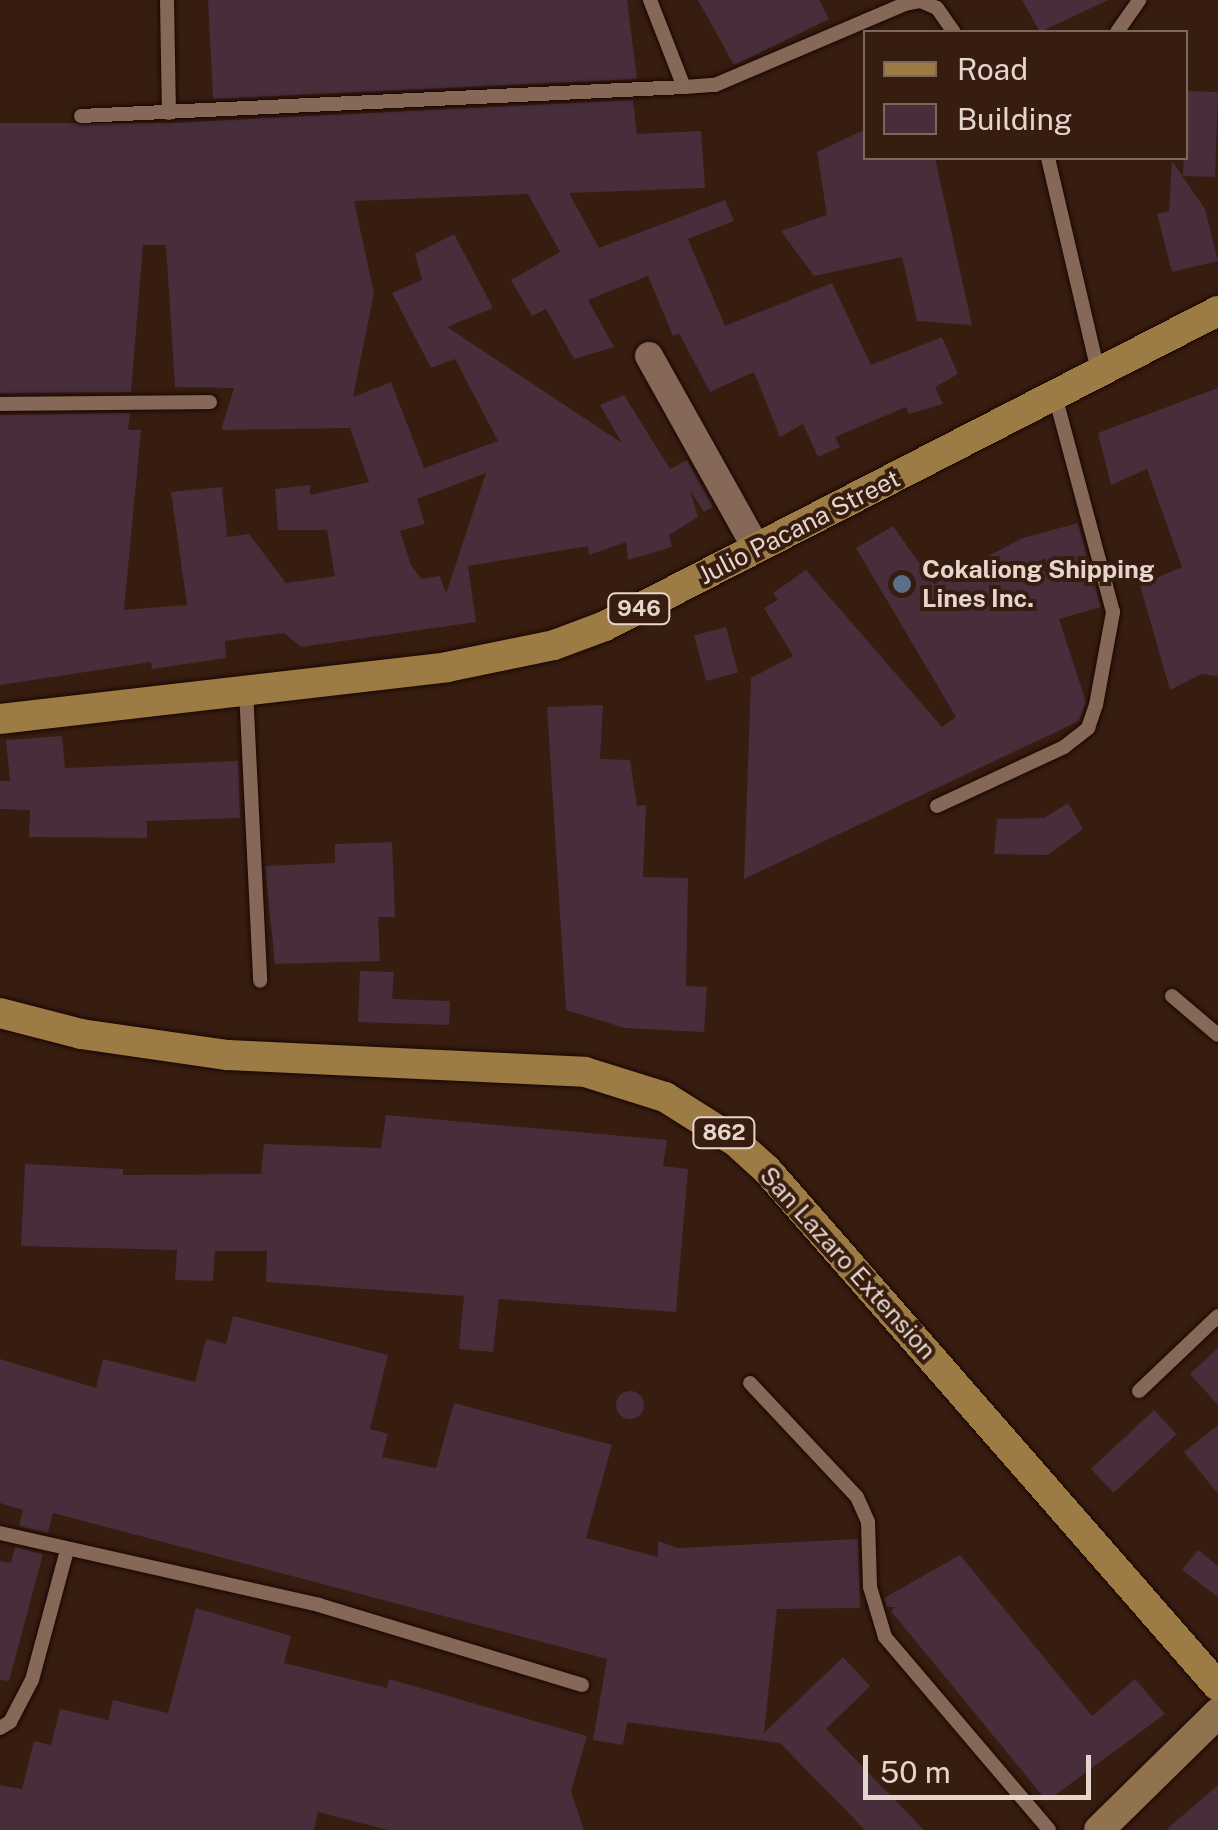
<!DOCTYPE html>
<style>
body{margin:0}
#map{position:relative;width:1218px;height:1830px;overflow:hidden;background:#361d10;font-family:"Public Sans",sans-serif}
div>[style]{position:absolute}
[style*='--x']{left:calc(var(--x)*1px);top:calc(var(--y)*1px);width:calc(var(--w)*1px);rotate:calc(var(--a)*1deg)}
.building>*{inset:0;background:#482d3b;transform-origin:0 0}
.round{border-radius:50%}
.roads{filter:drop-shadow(0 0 2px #1c0600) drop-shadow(0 0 2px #1c0600)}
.lane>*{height:14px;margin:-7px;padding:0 7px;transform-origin:7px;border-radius:7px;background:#866859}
.street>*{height:28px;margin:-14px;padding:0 14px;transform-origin:14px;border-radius:14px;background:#866859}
.secondary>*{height:30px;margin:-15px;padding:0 15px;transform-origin:15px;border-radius:15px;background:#91724e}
.primary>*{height:30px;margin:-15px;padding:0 15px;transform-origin:15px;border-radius:15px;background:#9c7b44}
.dots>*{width:28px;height:28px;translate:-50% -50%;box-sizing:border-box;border:5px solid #361d10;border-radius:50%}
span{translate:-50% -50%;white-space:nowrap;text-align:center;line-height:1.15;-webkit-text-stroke:8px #361d10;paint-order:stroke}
.shield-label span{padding:2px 8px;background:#361d10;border:2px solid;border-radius:8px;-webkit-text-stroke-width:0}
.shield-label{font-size:22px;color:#e6d5cc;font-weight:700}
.street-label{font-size:25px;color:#e6d5cc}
.poi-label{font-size:25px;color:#e6d5cc;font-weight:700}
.left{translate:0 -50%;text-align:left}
.legend{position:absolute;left:863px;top:30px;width:325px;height:130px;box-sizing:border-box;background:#361d10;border:2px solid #7c675b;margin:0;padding:12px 18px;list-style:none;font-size:30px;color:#e6d5cc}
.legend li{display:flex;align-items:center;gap:20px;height:50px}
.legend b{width:50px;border:2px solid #7c675b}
.scale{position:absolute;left:863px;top:1755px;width:228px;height:45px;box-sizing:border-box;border:5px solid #e6d5cc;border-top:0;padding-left:12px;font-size:30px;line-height:35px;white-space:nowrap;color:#e6d5cc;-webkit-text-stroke:8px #361d10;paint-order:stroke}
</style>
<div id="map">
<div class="building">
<i style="clip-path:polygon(208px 0,627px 0,637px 79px,213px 99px)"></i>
<i style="clip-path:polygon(698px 0,819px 0,829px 19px,734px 65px)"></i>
<i style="clip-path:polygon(1022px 0,1108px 0,1040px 32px)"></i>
<i style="left:1186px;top:91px;width:32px;height:85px;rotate:2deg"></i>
<i style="clip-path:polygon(evenodd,633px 100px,637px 134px,701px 131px,705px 188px,569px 193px,599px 248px,725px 200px,734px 221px,688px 239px,725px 326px,832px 283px,871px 365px,942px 337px,958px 374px,935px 387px,943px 404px,909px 414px,906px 407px,835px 437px,840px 447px,818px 457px,803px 424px,780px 437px,754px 372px,710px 392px,679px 333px,673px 336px,648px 276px,588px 300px,614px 347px,574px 359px,546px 309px,532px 316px,511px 280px,560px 252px,528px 194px,354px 201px,374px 293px,353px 397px,391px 382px,424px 468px,498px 441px,455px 359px,431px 368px,392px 293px,422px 280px,415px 254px,454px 234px,493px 308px,447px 327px,622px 443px,600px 405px,624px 395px,670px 469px,687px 460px,713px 507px,704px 512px,690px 490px,698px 517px,669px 535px,672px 547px,628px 560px,626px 542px,589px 555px,588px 546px,468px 566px,476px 622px,301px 647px,284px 633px,225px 641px,226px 658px,152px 669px,151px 662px,0 685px,0 415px,130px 413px,128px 430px,141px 430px,124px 610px,187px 605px,171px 492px,222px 487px,227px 537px,249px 534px,286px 583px,335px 576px,327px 530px,278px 530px,275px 489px,310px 485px,310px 495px,369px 482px,350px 428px,221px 430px,234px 388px,175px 387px,166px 245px,143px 245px,131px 392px,0 393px,0 123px,170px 123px,633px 100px,486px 473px,471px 518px,446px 594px,440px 576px,421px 579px,411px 565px,400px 531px,425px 524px,417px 499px,486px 473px)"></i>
<i style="clip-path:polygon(866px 129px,866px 158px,935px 158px,972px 325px,917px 321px,902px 257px,814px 276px,781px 231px,827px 215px,817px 152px)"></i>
<i style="clip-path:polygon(1172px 161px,1205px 209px,1218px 261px,1172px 272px,1157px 214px,1169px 211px)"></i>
<i style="clip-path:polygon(1218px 388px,1218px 676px,1201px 674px,1170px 690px,1140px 585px,1182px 567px,1147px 469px,1111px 485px,1098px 433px)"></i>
<i style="clip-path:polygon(1078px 523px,1101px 607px,1059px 619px,1086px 702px,1079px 721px,744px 879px,751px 678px,793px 656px,764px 608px,778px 600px,773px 593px,806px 570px,942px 727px,956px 717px,856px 548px,893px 526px,934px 584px,1023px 538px)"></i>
<i style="left:726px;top:627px;width:47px;height:33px;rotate:75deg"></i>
<i style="clip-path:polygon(603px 705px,600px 759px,630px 760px,637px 806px,646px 805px,643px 877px,688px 878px,686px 986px,707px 987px,704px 1032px,625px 1028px,566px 1010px,547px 707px)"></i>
<i style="clip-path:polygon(62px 736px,65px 768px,238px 761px,240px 818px,147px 821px,147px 838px,29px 837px,30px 810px,0 809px,0 781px,10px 781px,6px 740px)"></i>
<i style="clip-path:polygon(1068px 803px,1083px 829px,1048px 855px,994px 854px,997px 819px,1044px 818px)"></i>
<i style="clip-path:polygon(392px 842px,395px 917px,378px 917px,380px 961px,275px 964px,265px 866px,335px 863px,335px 844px)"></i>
<i style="clip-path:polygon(360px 971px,394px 972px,392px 999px,450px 1001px,449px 1025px,358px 1022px)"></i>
<i style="clip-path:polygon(386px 1115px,667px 1140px,663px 1166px,688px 1169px,676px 1312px,499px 1299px,493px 1352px,459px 1349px,464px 1296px,266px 1282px,267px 1251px,215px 1251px,213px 1281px,175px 1280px,177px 1250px,21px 1246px,25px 1164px,123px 1169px,123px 1175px,261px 1174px,264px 1144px,381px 1148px)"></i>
<i style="clip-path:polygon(233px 1316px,388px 1355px,370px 1429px,388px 1434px,382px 1457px,436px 1468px,454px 1403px,612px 1445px,586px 1538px,658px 1557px,658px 1541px,678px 1548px,858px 1539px,860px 1608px,777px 1609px,764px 1733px,843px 1657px,870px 1686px,826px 1729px,924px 1830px,865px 1830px,780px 1743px,627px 1722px,623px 1745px,593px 1740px,607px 1659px,53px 1513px,48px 1533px,19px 1526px,23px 1510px,0 1503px,0 1359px,96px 1388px,103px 1359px,195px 1382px,206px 1339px,226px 1344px)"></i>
<i style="clip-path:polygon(1218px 1348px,1218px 1405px,1190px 1374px)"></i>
<i class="round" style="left:616px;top:1391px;width:28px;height:28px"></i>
<i style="left:1154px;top:1410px;width:33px;height:86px;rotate:47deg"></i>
<i style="clip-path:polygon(1218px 1425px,1218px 1494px,1184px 1452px)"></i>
<i style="clip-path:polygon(15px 1547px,43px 1554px,9px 1681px,0 1680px,0 1561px,11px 1563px)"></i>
<i style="clip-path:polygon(1198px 1550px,1218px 1566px,1218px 1597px,1182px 1570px)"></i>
<i style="clip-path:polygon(960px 1555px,1092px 1716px,1135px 1679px,1165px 1714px,1047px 1801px,891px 1611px,895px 1607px,887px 1607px,884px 1598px)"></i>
<i style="clip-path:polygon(196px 1608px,291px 1636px,284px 1663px,387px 1688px,389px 1679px,587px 1736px,571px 1791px,584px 1830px,388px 1830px,318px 1812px,314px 1830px,0 1830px,0 1785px,22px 1789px,34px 1741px,51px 1745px,60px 1709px,108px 1720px,113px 1700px,168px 1713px)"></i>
<i style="clip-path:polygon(1218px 1785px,1218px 1830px,1166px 1830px)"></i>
</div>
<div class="roads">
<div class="lane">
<i style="--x:167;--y:0;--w:113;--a:89"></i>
<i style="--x:650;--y:0;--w:93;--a:68.7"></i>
<i style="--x:684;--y:87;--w:31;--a:-4"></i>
<i style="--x:715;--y:85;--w:207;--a:-23.1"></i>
<i style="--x:905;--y:4;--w:16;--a:-11"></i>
<i style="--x:921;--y:1;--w:17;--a:24"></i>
<i style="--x:937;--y:8;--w:29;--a:55"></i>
<i style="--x:1117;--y:32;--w:39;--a:-55"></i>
<i style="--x:81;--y:116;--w:604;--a:-2.75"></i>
<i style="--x:1048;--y:158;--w:220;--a:76.8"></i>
<i style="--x:0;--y:404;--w:210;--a:-0.5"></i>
<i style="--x:246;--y:690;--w:291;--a:87.2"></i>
<i style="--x:937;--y:806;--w:140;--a:-24.9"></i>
<i style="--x:1064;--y:747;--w:31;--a:-38"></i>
<i style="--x:1088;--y:728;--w:24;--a:-71"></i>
<i style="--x:1096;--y:705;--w:95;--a:-79.6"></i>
<i style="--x:1113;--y:612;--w:224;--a:-105"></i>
<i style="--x:1172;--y:996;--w:60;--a:40.3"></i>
<i style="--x:750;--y:1383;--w:156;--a:46.8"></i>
<i style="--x:857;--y:1497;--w:27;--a:66"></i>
<i style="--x:868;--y:1522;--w:65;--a:88.2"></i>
<i style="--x:870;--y:1587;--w:52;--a:73.3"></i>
<i style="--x:885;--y:1637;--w:253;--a:49.6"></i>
<i style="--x:1139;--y:1391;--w:109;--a:-43.5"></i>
<i style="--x:0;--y:1533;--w:327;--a:12.7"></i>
<i style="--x:319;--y:1605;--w:275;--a:16.9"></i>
<i style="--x:0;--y:1728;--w:12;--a:-31"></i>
<i style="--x:10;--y:1722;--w:47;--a:-62.4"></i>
<i style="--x:32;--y:1680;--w:135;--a:-74.9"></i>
</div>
<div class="street">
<i style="--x:649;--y:356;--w:221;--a:60.8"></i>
</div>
<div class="secondary">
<i style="--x:1099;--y:1830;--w:167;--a:-44.5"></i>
</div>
<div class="primary">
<i style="--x:0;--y:719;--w:450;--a:-6.6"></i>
<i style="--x:447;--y:667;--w:109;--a:-11.6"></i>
<i style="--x:554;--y:645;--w:54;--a:-20.4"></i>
<i style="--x:605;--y:626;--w:689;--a:-27.2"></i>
<i style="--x:0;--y:1013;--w:84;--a:14.5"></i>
<i style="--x:81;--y:1034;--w:148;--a:8.2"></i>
<i style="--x:227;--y:1055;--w:358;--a:2.7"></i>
<i style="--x:585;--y:1072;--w:84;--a:17.4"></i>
<i style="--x:665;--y:1097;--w:83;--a:32.2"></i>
<i style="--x:735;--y:1141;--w:43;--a:42.2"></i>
<i style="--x:767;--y:1170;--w:685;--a:48.85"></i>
</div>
</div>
<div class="dots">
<i style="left:902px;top:584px;background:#5c6f8a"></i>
</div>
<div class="shield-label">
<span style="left:639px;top:609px">946</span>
<span style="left:724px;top:1133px">862</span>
</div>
<div class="street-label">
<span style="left:799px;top:527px;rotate:-27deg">Julio Pacana Street</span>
<span style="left:848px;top:1263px;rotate:48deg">San Lazaro Extension</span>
</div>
<div class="poi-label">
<span class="left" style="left:922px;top:584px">Cokaliong Shipping<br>Lines Inc.</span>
</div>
<ul class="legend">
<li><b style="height:12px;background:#9c7b44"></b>Road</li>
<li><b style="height:28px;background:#482d3b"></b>Building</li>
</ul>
<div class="scale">50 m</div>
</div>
